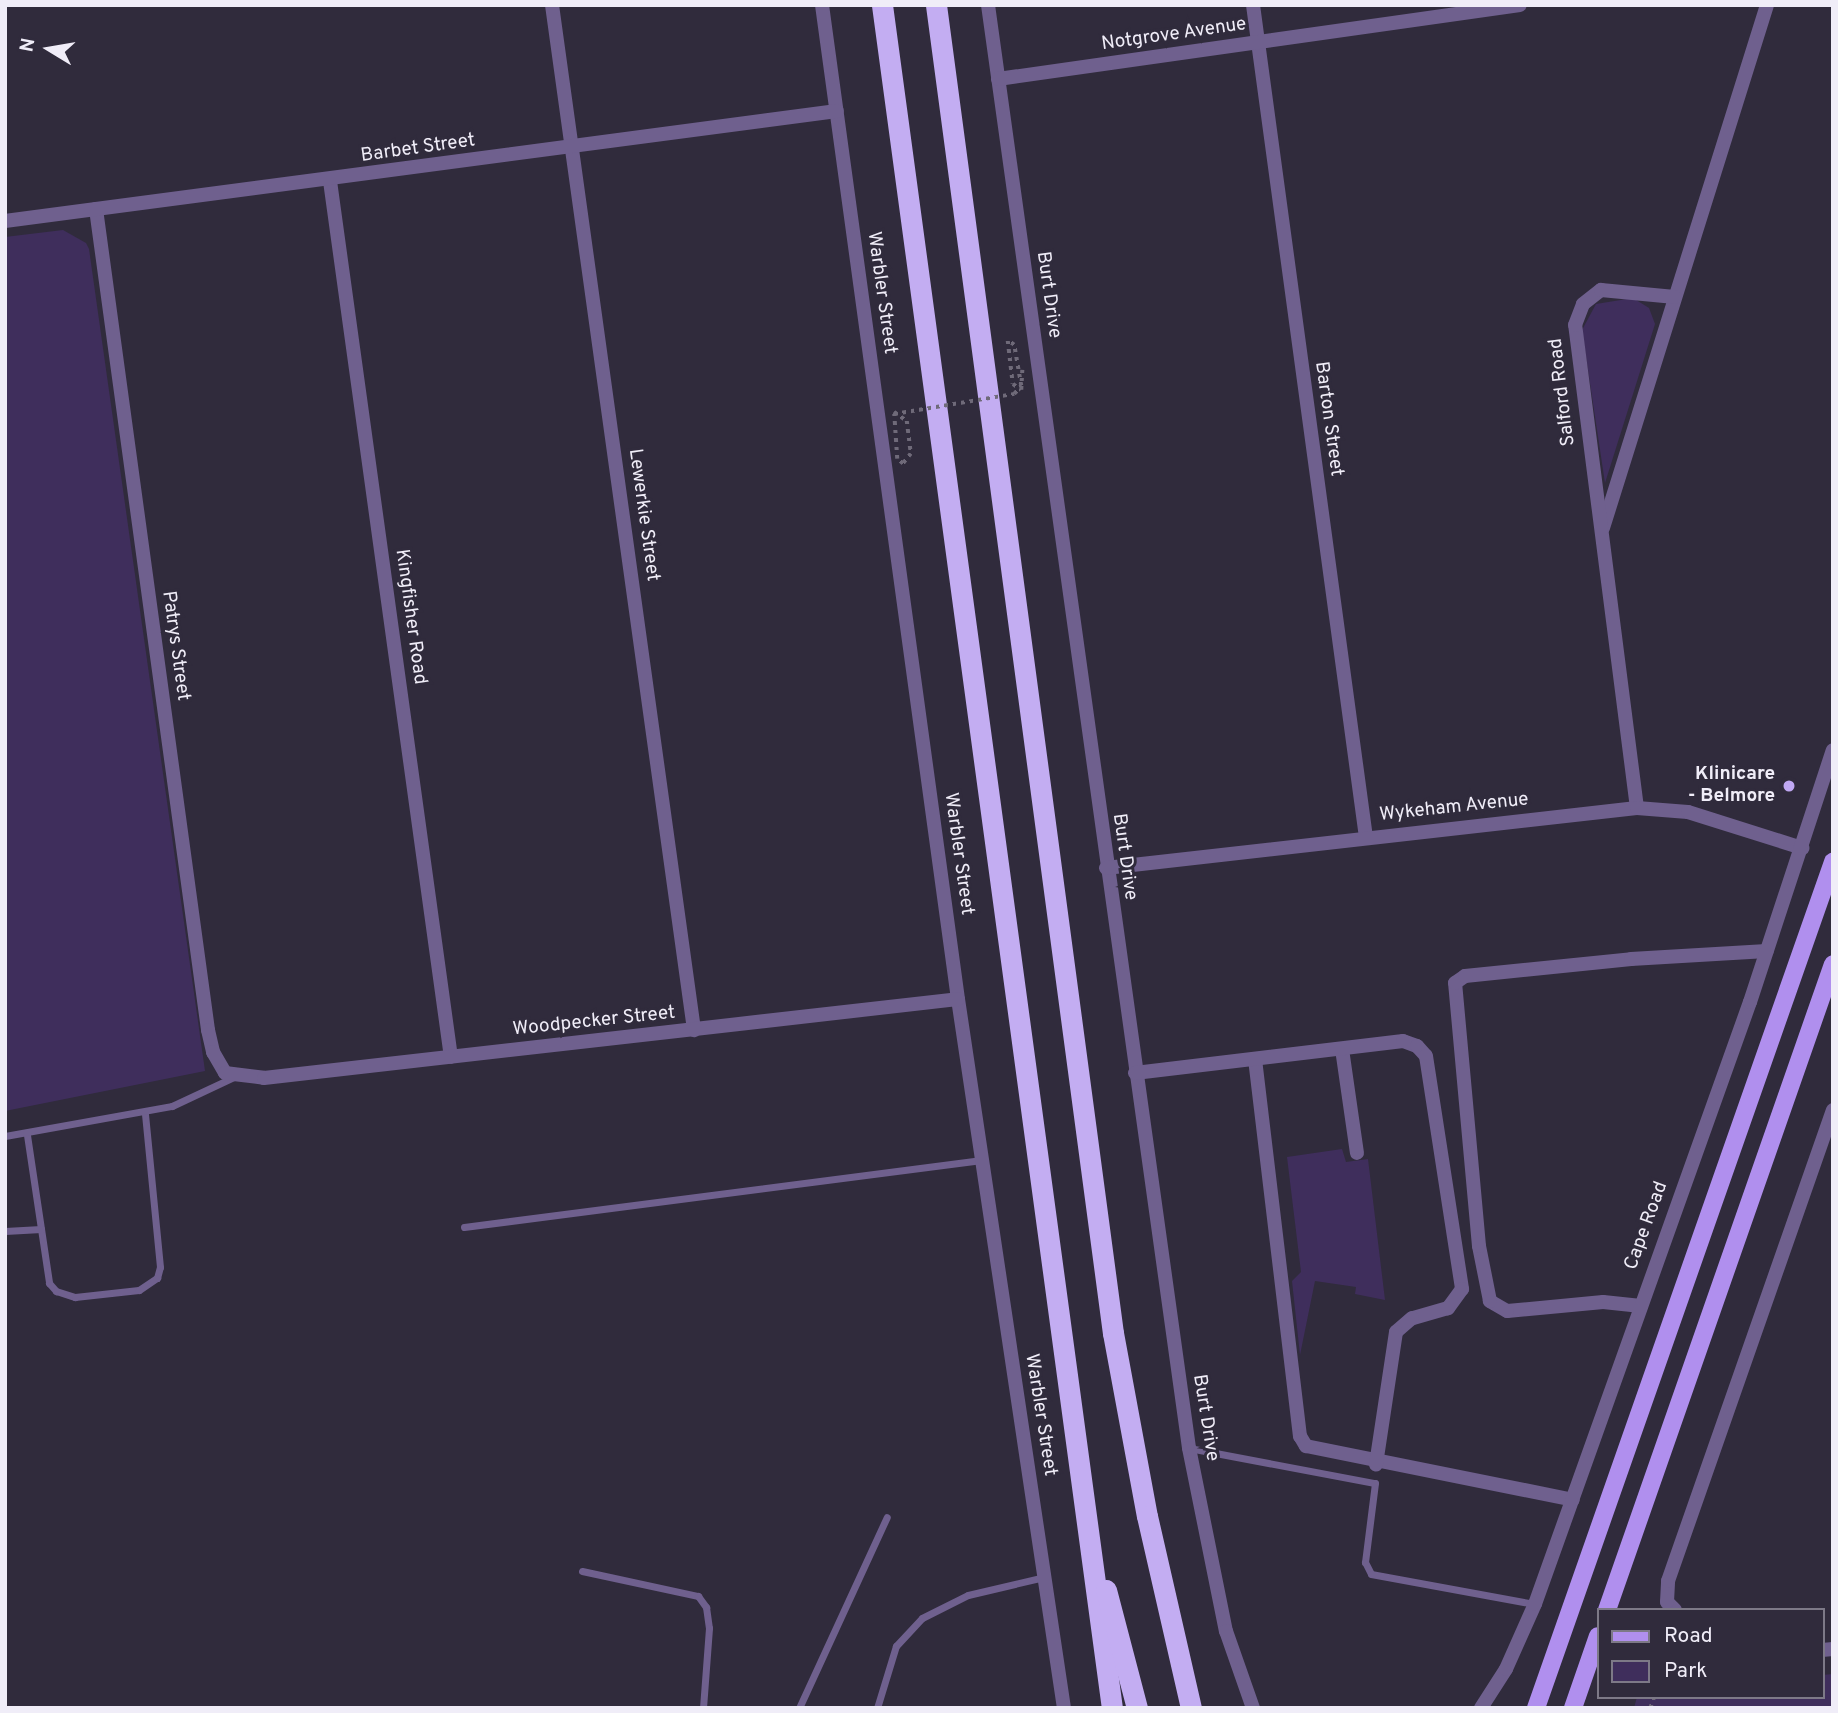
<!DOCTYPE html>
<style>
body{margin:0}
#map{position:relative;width:1838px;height:1713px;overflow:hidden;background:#302b3c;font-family:Overpass,sans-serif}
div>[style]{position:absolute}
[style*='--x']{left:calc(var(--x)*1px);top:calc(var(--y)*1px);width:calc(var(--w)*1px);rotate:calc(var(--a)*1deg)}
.green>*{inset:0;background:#3f2e5c}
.path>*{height:3.5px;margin-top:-1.75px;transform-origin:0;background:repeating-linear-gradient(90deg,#6f6a79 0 3.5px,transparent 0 8.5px)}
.service>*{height:7px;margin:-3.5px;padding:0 3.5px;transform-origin:3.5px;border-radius:3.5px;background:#6f608e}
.minor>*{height:14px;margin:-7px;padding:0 7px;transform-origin:7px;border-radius:7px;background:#6f608e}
.primary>*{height:18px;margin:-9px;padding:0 9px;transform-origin:9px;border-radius:9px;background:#b08fee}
.motorway>*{height:21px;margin:-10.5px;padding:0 10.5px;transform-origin:10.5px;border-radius:10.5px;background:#c3adf2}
.path-bridge>*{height:3.5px;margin-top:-1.75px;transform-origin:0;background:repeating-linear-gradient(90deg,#6f6a79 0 3.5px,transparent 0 8.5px)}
.dots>*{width:19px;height:19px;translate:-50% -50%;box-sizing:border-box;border:4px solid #302b3c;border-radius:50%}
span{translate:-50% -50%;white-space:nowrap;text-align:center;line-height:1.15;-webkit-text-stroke:6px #302b3c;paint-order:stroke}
.street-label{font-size:19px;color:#f0edf8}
.poi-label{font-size:19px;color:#f0edf8;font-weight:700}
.right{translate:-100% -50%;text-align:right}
.frame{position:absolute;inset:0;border:7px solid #f0edf8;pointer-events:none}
.legend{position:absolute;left:1597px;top:1608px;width:228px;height:91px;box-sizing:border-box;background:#302b3c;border:2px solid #7d7987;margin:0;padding:9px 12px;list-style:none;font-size:21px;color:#f0edf8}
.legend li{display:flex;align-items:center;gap:14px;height:35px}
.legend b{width:35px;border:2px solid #7d7987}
.north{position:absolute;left:14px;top:14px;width:70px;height:70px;-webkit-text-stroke:5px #302b3c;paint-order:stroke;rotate:281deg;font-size:19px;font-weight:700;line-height:28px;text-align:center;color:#f0edf8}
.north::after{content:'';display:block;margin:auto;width:24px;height:32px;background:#f0edf8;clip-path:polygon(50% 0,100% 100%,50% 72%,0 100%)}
</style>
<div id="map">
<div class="green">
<i style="clip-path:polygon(63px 230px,86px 243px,89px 249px,205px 1071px,5px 1111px,5px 237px)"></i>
<i style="clip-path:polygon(1633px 298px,1649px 308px,1655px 324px,1605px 483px,1582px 330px,1596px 304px)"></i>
<i style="clip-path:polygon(1342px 1149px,1346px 1162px,1368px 1159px,1385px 1300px,1355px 1294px,1356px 1287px,1315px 1281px,1300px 1355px,1292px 1281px,1301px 1272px,1287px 1157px)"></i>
<i style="clip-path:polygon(1833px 1674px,1833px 1708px,1634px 1708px,1637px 1697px,1822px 1697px,1822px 1675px)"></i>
</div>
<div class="path">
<i style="--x:1013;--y:384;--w:10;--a:37"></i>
<i style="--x:1021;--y:390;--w:20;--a:-87"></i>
<i style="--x:894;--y:412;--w:16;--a:35"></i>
<i style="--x:1650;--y:1708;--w:12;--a:-70"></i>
</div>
<div class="service">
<i style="--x:27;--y:1135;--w:150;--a:81.5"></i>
<i style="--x:49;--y:1283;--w:11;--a:49"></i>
<i style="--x:56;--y:1291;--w:20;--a:18"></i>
<i style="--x:75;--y:1297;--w:64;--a:-6.2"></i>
<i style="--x:139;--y:1290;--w:22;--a:-34"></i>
<i style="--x:157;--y:1278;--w:11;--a:-75"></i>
<i style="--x:160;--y:1267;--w:155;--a:-95.6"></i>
<i style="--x:5;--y:1136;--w:170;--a:-10.2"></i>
<i style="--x:172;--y:1106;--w:68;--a:-25.1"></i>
<i style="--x:464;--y:1227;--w:522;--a:-7.37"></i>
<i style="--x:5;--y:1231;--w:36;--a:-3"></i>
<i style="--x:1189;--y:1448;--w:189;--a:10.7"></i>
<i style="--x:1375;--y:1483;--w:80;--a:97.2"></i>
<i style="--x:1365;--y:1562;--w:13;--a:63"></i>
<i style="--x:1371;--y:1574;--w:166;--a:10.4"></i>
<i style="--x:582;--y:1571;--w:119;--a:12.2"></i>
<i style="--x:698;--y:1596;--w:14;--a:54"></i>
<i style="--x:706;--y:1607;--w:21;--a:82"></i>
<i style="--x:709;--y:1628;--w:80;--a:94.3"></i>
<i style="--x:799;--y:1708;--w:210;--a:-65.3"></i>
<i style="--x:877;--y:1708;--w:65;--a:-73"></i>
<i style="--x:896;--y:1646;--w:38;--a:-47"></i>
<i style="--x:922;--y:1618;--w:51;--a:-26.6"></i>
<i style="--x:968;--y:1595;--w:78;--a:-13.3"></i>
</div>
<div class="minor">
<i style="--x:552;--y:5;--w:1035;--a:82.11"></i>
<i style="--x:822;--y:5;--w:1003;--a:82.21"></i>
<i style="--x:958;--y:999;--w:717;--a:81.5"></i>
<i style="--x:988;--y:5;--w:1457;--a:82.07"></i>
<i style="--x:1189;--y:1448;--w:187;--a:78.6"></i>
<i style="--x:1226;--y:1631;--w:82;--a:70.7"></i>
<i style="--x:1253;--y:5;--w:840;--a:82.27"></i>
<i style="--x:998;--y:79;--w:527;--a:-8.07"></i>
<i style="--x:330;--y:181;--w:884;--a:82.14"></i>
<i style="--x:96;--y:209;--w:829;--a:82.23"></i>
<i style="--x:208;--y:1030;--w:23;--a:77"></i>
<i style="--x:213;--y:1052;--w:24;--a:60"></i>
<i style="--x:225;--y:1073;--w:39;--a:7"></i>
<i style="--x:264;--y:1078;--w:698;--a:-6.49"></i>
<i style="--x:5;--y:221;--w:839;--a:-7.53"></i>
<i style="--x:1603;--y:528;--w:548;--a:-72.59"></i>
<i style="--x:1637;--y:808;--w:487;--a:-97.3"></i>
<i style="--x:1575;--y:325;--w:22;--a:-69"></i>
<i style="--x:1583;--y:304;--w:23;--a:-38"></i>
<i style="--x:1601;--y:290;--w:74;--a:5.4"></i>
<i style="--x:1106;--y:868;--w:534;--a:-6.45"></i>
<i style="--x:1637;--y:808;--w:51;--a:4.5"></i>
<i style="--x:1688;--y:812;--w:120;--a:17.5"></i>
<i style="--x:1342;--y:1049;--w:105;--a:81.8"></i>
<i style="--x:1255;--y:1059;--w:380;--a:83.2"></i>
<i style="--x:1300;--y:1436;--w:12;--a:59"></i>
<i style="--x:1306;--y:1446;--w:272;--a:11.4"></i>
<i style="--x:1135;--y:1073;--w:270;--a:-6.8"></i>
<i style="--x:1403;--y:1041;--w:15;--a:20"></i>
<i style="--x:1417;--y:1046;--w:13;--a:48"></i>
<i style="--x:1426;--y:1056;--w:236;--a:81.2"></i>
<i style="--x:1462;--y:1289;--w:24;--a:126"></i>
<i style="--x:1448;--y:1308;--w:37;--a:164"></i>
<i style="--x:1412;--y:1318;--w:21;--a:139"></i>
<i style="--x:1396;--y:1332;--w:134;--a:98.6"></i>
<i style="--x:1641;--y:1306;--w:38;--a:-174"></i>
<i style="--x:1603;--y:1302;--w:96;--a:174.6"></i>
<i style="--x:1507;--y:1311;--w:20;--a:-150"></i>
<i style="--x:1490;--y:1301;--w:56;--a:-101.3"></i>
<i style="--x:1479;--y:1246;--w:264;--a:-95.2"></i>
<i style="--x:1455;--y:983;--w:12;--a:-35"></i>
<i style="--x:1465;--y:976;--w:167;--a:-5.8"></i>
<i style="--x:1631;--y:959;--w:136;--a:-3.4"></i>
<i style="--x:1675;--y:1610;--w:11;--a:-135"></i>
<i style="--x:1667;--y:1602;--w:21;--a:-87"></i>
<i style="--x:1668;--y:1581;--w:499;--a:-70.7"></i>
<i style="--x:1822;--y:1650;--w:11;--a:-5"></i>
<i style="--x:1481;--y:1708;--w:46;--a:-57.3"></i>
<i style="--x:1506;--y:1669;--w:71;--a:-66"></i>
<i style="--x:1535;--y:1604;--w:639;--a:-70.35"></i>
<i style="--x:1750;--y:1002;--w:265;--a:-71.8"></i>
</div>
<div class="primary">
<i style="--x:1607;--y:1610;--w:684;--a:-70.72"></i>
<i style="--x:1536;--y:1708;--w:897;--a:-70.66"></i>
<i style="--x:1573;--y:1708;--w:76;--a:-70.9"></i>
</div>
<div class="motorway">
<i style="--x:882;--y:5;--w:1718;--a:82.31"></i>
<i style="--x:936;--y:5;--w:1340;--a:82.41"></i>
<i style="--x:1113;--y:1333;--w:186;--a:79.5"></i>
<i style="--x:1147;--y:1516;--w:197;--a:77.1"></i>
<i style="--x:1106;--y:1590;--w:122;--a:75.3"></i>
</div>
<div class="path-bridge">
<i style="--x:907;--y:421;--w:33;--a:83"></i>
<i style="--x:911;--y:454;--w:13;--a:129"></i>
<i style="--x:903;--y:464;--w:8;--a:-140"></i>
<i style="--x:897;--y:459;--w:45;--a:-93.8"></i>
<i style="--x:894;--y:414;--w:122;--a:-9.5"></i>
<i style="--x:1014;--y:394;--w:11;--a:-49"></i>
<i style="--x:1021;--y:386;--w:42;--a:-99.7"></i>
<i style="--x:1014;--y:345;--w:7;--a:-146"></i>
<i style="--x:1008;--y:341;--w:43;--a:83.4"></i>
</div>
<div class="dots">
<i style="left:1789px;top:786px;background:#c0a8f3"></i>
</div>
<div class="street-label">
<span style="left:1174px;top:35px;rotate:-8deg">Notgrove Avenue</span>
<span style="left:418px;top:149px;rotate:-8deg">Barbet Street</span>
<span style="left:881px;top:293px;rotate:82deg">Warbler Street</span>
<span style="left:1048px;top:295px;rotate:82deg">Burt Drive</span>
<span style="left:1563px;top:392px;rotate:-97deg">Salford Road</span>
<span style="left:1328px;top:419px;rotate:82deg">Barton Street</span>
<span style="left:643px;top:515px;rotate:82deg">Lewerkie Street</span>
<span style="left:410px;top:617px;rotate:82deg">Kingfisher Road</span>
<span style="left:175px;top:646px;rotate:82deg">Patrys Street</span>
<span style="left:1454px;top:808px;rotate:-6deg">Wykeham Avenue</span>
<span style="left:958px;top:854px;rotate:82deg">Warbler Street</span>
<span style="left:1124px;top:857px;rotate:82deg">Burt Drive</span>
<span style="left:594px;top:1022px;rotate:-6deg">Woodpecker Street</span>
<span style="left:1647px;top:1226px;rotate:-70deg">Cape Road</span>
<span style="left:1040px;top:1415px;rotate:81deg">Warbler Street</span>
<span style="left:1205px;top:1418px;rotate:81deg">Burt Drive</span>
</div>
<div class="poi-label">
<span class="right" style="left:1775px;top:786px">Klinicare<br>- Belmore</span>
</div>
<div class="frame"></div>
<ul class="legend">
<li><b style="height:9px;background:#b08fee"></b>Road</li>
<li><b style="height:19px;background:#3f2e5c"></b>Park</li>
</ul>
<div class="north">N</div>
</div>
